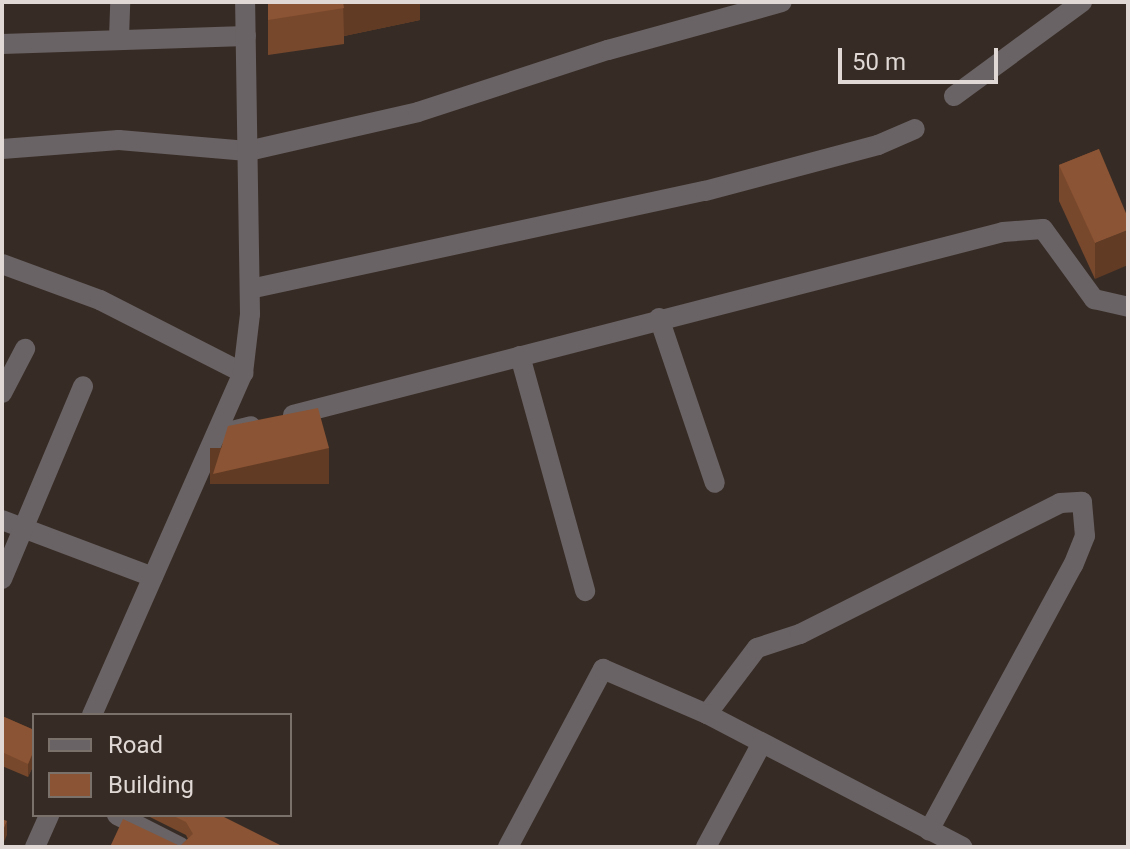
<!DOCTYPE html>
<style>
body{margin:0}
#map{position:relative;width:1130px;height:849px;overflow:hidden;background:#372c25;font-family:Roboto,sans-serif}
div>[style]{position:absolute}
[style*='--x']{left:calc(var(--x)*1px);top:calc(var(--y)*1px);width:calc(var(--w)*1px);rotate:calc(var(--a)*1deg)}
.minor>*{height:20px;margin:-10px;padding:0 10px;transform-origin:10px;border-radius:10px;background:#6a6365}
.wall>*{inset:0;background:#78482d}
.shaded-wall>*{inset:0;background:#613b24;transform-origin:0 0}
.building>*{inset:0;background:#8b5434}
span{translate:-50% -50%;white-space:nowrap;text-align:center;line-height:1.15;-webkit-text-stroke:6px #372c25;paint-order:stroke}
.frame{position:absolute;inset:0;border:4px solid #dfd8d4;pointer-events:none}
.legend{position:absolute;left:32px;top:713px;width:260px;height:104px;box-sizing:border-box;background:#372c25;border:2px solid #7a716b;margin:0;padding:10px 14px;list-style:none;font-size:24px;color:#dfd8d4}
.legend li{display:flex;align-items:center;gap:16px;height:40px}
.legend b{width:40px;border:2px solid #7a716b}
.scale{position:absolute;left:838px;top:48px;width:160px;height:36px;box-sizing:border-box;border:4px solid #dfd8d4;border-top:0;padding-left:10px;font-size:24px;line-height:28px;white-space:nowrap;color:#dfd8d4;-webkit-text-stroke:6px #372c25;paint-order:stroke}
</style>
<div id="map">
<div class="minor">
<i style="--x:119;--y:38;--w:36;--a:-88"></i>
<i style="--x:2;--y:44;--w:244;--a:-1.9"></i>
<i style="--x:954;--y:96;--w:159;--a:-36.3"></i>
<i style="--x:2;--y:149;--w:117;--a:-4.4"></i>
<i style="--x:119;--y:140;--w:129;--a:4.9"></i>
<i style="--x:248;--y:151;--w:174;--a:-12.9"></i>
<i style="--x:418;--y:112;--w:200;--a:-18.1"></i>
<i style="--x:608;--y:50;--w:180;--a:-15.4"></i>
<i style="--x:2;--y:264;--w:104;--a:20.2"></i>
<i style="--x:100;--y:300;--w:161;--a:27"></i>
<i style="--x:250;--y:289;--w:465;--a:-12.2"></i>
<i style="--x:705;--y:191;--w:179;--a:-14.9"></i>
<i style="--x:878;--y:145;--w:40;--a:-23.4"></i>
<i style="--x:659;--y:318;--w:174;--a:71.3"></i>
<i style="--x:520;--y:356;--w:244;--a:74.5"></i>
<i style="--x:2;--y:393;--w:50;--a:-62.4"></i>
<i style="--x:293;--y:415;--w:733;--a:-14.45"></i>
<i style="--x:1003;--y:232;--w:40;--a:-4.3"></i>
<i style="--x:1043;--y:229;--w:87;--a:53.9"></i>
<i style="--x:1094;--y:299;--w:35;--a:13"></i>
<i style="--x:216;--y:435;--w:36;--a:-14"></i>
<i style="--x:2;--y:520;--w:161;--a:20.7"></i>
<i style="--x:2;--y:579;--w:209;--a:-67.2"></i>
<i style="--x:707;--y:714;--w:83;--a:-52.9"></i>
<i style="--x:757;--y:648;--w:45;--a:-18"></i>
<i style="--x:800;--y:634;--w:291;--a:-26.7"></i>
<i style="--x:1060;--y:503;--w:22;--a:-3"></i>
<i style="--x:1082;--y:502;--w:34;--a:85"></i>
<i style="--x:1085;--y:536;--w:31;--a:112"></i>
<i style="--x:1073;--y:565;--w:302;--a:118.5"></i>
<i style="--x:92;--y:715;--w:374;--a:-66.2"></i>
<i style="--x:243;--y:373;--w:59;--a:-83.2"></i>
<i style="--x:250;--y:314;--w:312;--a:-90.9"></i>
<i style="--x:117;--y:815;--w:71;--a:26.9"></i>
<i style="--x:35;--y:847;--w:35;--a:-66"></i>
<i style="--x:508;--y:847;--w:202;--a:-61.9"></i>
<i style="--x:603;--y:669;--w:113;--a:23.4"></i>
<i style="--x:707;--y:714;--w:288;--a:27.5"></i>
<i style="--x:706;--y:847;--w:116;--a:-61.7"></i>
</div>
<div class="wall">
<i style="clip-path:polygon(268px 2px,420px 2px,420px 20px,344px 36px,344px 44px,268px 55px)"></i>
<i style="clip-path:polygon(1099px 149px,1095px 279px,1059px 201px,1059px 165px)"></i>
<i style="clip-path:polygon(2px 716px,34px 730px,34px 764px,28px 777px,2px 766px)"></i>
<i style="clip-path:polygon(146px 815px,220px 815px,180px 846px,188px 839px,186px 835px)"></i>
</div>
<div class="shaded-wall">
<i style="clip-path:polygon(343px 2px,420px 2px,420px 20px,344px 36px)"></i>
<i style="clip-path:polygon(1128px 230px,1128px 265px,1095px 279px,1095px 243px)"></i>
<i style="left:329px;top:448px;width:36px;height:119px;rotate:90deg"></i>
<i style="clip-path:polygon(34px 750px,34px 764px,28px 777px,28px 764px)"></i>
<i style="clip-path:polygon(7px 821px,7px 835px,2px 846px,2px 833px)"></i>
</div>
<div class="building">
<i style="clip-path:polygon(268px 2px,343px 2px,344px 8px,268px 20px)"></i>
<i style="clip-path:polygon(1099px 149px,1128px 218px,1128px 230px,1095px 243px,1059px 165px)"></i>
<i style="clip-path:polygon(318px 408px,329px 448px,213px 474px,228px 426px)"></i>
<i style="clip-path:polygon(2px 716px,34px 730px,34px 750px,28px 764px,2px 752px)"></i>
<i style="clip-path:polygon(172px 815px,220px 815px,284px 847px,110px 847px,123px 819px,180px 846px,193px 834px,186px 822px)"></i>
<i style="clip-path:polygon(2px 819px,7px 821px,2px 833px)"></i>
</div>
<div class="frame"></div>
<ul class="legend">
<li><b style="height:10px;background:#6a6365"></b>Road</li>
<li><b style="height:22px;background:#8b5434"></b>Building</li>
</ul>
<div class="scale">50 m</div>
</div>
